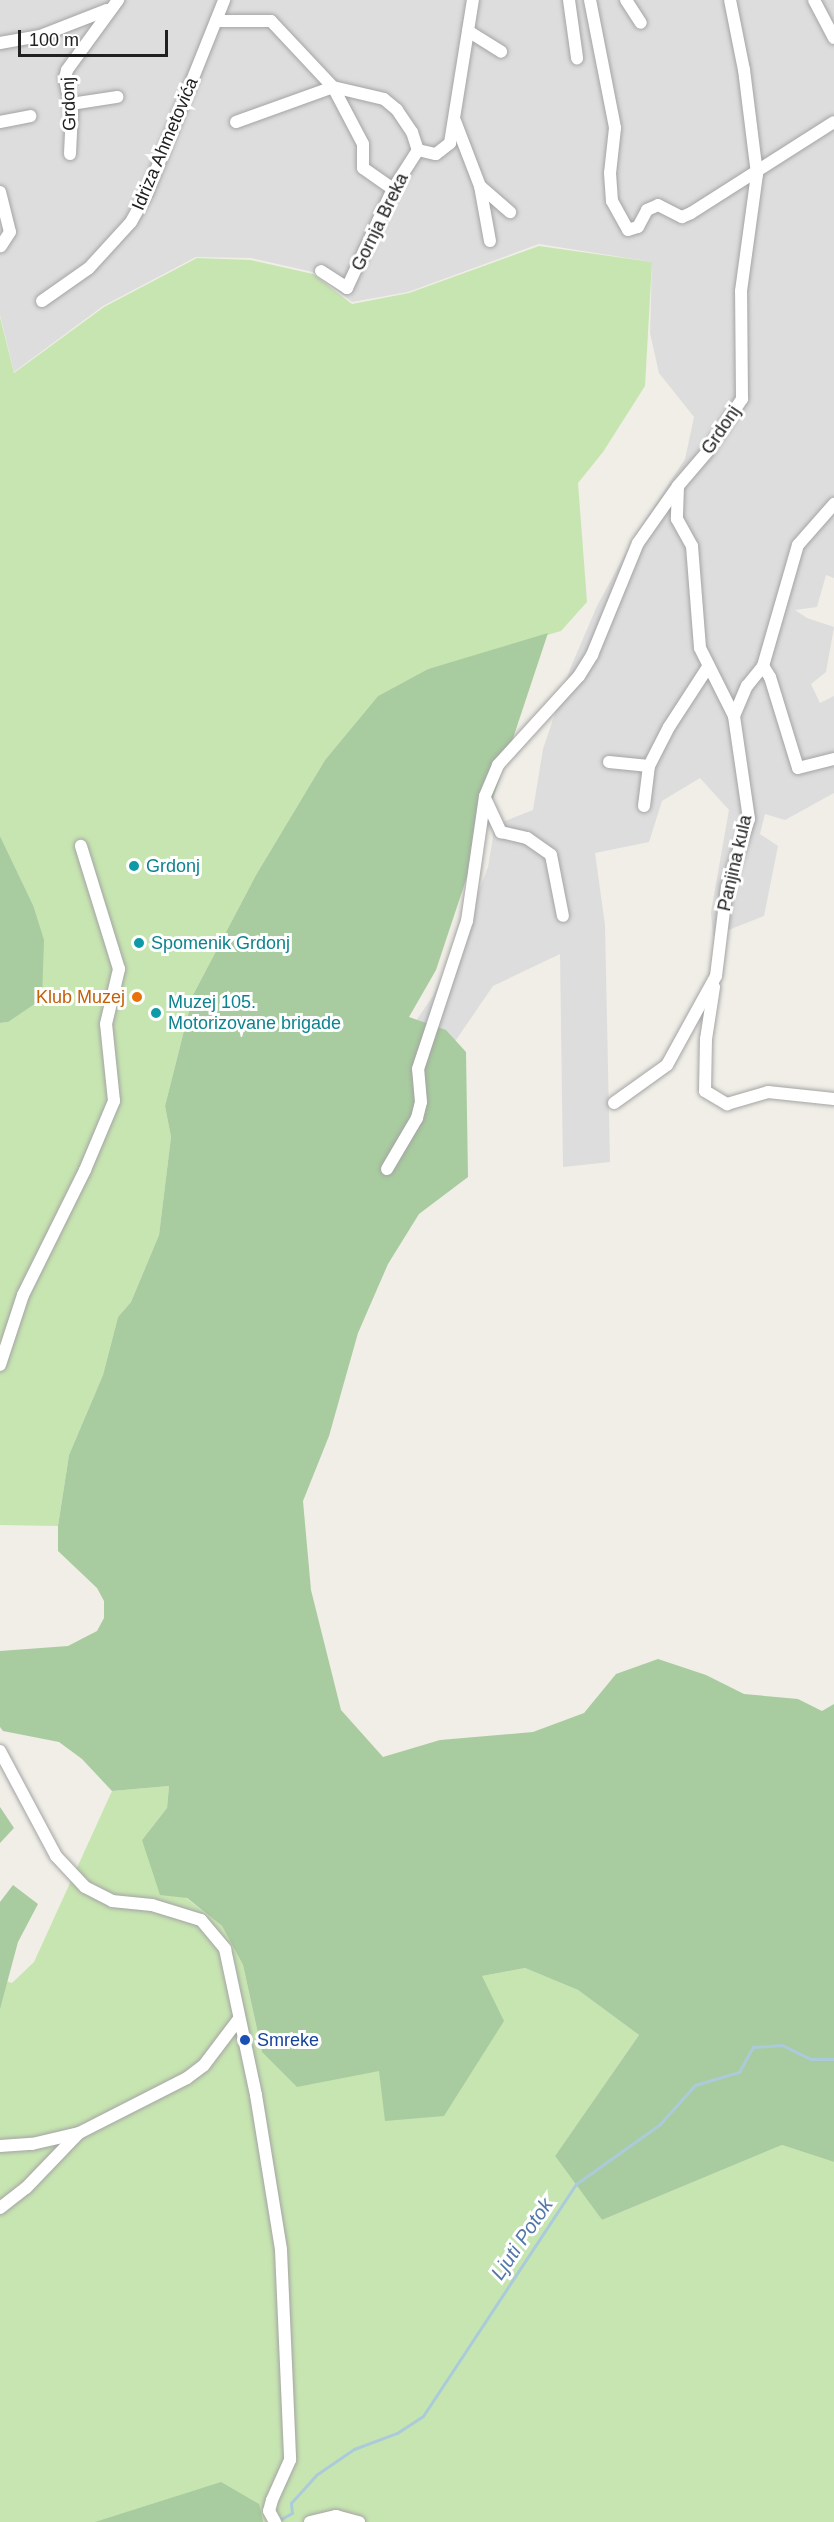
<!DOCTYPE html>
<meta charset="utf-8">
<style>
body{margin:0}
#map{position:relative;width:834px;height:2522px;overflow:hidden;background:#f0eee7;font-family:Helvetica,sans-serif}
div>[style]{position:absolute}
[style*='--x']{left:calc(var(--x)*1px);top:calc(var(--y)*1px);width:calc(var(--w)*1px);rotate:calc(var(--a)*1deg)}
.residential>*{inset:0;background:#dedddd}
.grass>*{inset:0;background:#c7e5b1}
.forest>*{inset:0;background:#a8cc9f}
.stream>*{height:3px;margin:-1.5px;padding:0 1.5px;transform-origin:1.5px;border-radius:1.5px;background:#abcbda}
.roads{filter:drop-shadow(0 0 2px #a4a4a4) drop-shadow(0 0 2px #a4a4a4)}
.minor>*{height:12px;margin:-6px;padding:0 6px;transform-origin:6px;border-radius:6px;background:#fff}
.dots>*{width:16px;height:16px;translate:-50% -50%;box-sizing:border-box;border:3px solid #fff;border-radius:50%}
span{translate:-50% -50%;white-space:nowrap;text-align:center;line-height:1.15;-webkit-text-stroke:6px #fff;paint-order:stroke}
.street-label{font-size:18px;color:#202020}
.culture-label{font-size:18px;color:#0d838f}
.left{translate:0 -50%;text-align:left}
.food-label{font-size:18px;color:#c56008}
.right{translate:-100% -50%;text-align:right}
.transit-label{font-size:18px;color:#164399}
.water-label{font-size:20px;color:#5377a9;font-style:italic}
.scale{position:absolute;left:18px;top:30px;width:150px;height:27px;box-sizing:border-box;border:3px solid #202020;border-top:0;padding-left:8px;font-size:18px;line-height:21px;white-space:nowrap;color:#202020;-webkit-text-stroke:4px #fff;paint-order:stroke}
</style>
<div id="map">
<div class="residential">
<i style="clip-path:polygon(0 0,834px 0,834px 578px,826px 575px,817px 607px,795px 610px,807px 618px,834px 627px,826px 672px,811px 684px,820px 703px,834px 696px,834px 793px,785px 820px,765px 814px,760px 834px,778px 846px,764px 916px,713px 936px,711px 912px,729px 810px,700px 778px,662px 801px,649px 842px,595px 853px,605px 925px,610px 1162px,563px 1167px,560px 954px,493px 986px,445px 1056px,380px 1073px,433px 996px,460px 941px,488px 867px,495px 825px,533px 810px,543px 749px,570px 669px,597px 606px,636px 534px,685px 459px,694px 417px,659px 373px,650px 333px,652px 262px,539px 244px,408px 292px,352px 302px,313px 272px,251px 258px,196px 257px,103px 306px,14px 372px,0 315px)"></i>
</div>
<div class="grass">
<i style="clip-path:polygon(539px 246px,652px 262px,645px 386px,603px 452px,578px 483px,587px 602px,561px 631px,428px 669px,378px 696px,325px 760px,256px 875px,193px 995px,165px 1106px,171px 1137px,159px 1235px,131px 1302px,118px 1317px,103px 1375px,69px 1455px,58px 1526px,0 1525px,0 1023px,8px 1022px,33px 905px,0 836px,0 317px,14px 373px,104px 307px,197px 258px,251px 260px,313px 274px,352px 304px,409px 293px)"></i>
<i style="clip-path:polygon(169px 1786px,167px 1808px,142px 1840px,186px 1898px,222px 1926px,243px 1965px,262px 2052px,482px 1976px,525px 1968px,578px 1990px,639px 2035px,555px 2156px,602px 2220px,782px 2145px,834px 2162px,834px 2522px,0 2522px,0 1979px,12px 1983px,34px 1962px,112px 1791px)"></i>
</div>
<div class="forest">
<i style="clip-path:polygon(548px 633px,436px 970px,409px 1017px,446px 1030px,466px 1052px,468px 1177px,419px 1214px,388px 1264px,358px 1333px,329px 1436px,303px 1501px,311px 1590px,341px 1710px,383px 1757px,440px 1740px,533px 1732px,584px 1713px,616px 1674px,658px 1659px,706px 1675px,744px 1694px,798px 1699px,822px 1711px,834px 1704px,834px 2162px,782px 2145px,602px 2220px,555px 2156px,639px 2035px,578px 1990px,525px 1968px,482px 1976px,504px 2021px,444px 2116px,385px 2121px,379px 2071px,297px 2087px,262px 2052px,243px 1965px,222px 1926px,187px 1898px,160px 1895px,142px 1840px,167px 1808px,169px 1786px,112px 1791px,82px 1759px,59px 1742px,3px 1731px,0 1727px,0 1651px,68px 1646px,97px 1631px,104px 1618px,104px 1601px,97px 1588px,58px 1551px,58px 1526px,69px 1455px,103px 1375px,118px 1317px,131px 1302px,159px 1235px,171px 1137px,165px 1106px,193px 995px,256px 875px,325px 760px,378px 696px,428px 669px)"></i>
<i style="clip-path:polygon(0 836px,33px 905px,44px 940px,42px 999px,8px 1022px,0 1023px)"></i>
<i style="clip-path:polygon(0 1807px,14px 1828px,0 1843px)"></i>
<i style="clip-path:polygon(13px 1885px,38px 1904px,18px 1942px,0 2009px,0 1902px)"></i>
<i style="clip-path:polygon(221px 2482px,259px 2504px,263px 2522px,95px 2522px)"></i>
</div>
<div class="stream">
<i style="--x:277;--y:2521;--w:17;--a:-28"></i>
<i style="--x:292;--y:2513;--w:10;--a:-96"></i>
<i style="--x:291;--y:2503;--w:38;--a:-48"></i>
<i style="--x:316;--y:2475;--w:46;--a:-34.4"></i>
<i style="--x:354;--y:2449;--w:46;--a:-20.4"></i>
<i style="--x:397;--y:2433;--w:31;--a:-33"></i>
<i style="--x:423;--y:2416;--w:278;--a:-56.6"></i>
<i style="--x:576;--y:2184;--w:103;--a:-35.5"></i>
<i style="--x:660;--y:2124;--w:52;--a:-48.1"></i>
<i style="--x:695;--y:2085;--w:46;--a:-16.5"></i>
<i style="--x:739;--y:2072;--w:29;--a:-61"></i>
<i style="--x:753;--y:2047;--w:29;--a:-4"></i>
<i style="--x:782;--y:2045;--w:32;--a:26"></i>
<i style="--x:811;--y:2059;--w:23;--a:0"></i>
</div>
<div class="roads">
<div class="minor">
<i style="--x:569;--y:0;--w:59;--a:82.1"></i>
<i style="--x:590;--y:0;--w:130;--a:78.9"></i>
<i style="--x:615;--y:128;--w:45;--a:96.3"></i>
<i style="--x:610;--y:173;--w:28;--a:86"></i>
<i style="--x:612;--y:201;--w:33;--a:61"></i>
<i style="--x:628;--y:230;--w:10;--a:-17"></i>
<i style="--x:638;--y:227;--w:19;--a:-62"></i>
<i style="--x:647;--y:210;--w:12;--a:-24"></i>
<i style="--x:658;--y:205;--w:27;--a:27"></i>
<i style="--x:682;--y:217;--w:10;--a:-24"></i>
<i style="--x:691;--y:213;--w:169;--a:-32.5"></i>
<i style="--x:626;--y:0;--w:27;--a:57"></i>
<i style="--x:814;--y:0;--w:43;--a:62.2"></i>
<i style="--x:216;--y:21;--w:55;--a:0"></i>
<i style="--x:271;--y:21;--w:91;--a:46.8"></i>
<i style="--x:333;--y:87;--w:64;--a:62.2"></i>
<i style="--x:363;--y:144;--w:24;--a:90"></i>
<i style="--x:363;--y:168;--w:37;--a:35"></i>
<i style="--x:468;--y:31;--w:39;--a:32"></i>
<i style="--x:0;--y:43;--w:41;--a:-9.9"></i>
<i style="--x:40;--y:36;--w:72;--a:-21.2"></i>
<i style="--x:71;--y:104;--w:47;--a:-8.7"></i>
<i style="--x:455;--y:121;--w:70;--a:69"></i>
<i style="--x:480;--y:186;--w:56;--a:79.7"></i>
<i style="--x:0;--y:122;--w:31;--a:-11"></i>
<i style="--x:236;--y:122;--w:103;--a:-19.8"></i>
<i style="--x:333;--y:87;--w:52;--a:13.2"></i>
<i style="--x:384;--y:99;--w:17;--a:40"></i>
<i style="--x:397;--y:110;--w:27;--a:56"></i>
<i style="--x:412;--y:132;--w:19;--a:72"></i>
<i style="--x:418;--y:150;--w:18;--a:13"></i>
<i style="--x:436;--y:154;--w:18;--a:-38"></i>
<i style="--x:450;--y:143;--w:145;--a:-80.9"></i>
<i style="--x:70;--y:154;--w:42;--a:-87.3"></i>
<i style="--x:72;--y:112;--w:35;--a:-102"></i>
<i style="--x:65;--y:78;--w:8;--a:-76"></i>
<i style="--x:67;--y:70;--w:87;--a:-53.9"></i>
<i style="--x:480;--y:186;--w:40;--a:41"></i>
<i style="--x:0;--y:192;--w:41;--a:76"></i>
<i style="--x:10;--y:232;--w:17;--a:123"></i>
<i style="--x:321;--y:271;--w:31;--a:33"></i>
<i style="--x:347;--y:288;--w:109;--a:-65.1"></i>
<i style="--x:393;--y:189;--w:46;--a:-57.3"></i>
<i style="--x:42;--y:301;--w:57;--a:-35.1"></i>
<i style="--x:89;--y:268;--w:62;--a:-47.6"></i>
<i style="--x:131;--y:222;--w:33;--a:-61"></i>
<i style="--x:147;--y:193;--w:208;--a:-68.2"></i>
<i style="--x:678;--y:486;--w:33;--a:92"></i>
<i style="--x:677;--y:519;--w:31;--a:61"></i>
<i style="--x:692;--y:546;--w:102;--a:85.5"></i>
<i style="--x:700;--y:648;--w:76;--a:63.4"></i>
<i style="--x:763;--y:666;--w:13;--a:58"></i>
<i style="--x:770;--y:677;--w:95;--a:72.9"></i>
<i style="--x:798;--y:768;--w:37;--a:-14"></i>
<i style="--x:609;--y:762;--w:40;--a:5.7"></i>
<i style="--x:649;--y:766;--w:44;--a:-62.9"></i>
<i style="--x:669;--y:727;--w:72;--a:-57"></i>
<i style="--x:485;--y:798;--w:38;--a:65"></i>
<i style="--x:501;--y:832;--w:27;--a:13"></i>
<i style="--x:527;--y:838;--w:29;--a:35"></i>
<i style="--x:551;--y:855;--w:62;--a:78.9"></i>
<i style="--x:644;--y:806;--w:40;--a:-82.9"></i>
<i style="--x:714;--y:987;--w:53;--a:98.7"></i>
<i style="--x:706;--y:1039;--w:52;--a:91.1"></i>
<i style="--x:705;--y:1091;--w:26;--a:31"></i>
<i style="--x:727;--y:1104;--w:43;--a:-16.3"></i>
<i style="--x:768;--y:1092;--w:66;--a:6.1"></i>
<i style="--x:614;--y:1103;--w:65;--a:-35.6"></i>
<i style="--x:667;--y:1065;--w:102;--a:-61.2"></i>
<i style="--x:716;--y:976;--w:90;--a:-83"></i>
<i style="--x:727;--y:887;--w:71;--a:-72.1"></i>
<i style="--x:749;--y:819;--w:104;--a:-98.3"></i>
<i style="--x:734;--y:716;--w:33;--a:-67"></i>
<i style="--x:747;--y:686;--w:26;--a:-51"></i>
<i style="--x:763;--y:666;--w:126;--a:-73.9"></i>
<i style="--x:798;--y:545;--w:55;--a:-48.7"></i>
<i style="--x:387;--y:1169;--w:59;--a:-59.5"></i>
<i style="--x:417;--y:1118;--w:16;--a:-76"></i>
<i style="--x:421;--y:1102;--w:33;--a:-95"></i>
<i style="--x:418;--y:1069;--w:156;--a:-71.7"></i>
<i style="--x:467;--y:921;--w:126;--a:-81.8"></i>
<i style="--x:485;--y:796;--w:34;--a:-67"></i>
<i style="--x:498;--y:765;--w:120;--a:-47.7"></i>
<i style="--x:579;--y:676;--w:25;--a:-58"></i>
<i style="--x:592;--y:655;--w:121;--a:-67.7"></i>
<i style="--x:638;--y:543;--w:70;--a:-54.9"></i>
<i style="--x:678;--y:486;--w:45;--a:-49.5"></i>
<i style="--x:707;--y:452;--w:64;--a:-56.6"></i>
<i style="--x:742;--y:399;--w:108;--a:-90.5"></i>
<i style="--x:741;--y:291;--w:118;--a:-82.2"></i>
<i style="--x:757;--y:174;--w:105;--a:-97.1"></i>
<i style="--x:744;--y:70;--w:71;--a:-101.3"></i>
<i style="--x:0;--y:1365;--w:74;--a:-71.8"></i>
<i style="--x:23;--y:1295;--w:140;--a:-63.6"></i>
<i style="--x:85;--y:1170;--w:75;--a:-67.2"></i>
<i style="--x:114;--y:1101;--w:77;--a:-95.9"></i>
<i style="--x:106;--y:1024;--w:57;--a:-76.7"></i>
<i style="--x:119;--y:969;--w:129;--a:-107.2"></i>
<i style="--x:0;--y:1751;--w:119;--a:61.9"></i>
<i style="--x:56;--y:1856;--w:42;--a:46.9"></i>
<i style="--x:85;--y:1887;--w:30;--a:27"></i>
<i style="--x:112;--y:1901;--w:40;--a:5.7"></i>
<i style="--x:152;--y:1905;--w:51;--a:17"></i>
<i style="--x:201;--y:1920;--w:38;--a:50"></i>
<i style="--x:225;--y:1949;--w:149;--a:78"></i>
<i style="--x:256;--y:2095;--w:157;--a:80.8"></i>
<i style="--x:281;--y:2250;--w:210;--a:87.5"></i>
<i style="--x:290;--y:2460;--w:44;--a:114.2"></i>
<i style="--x:272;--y:2500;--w:11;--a:105"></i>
<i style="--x:269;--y:2511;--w:13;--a:61"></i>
<i style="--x:0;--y:2146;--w:32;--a:-4"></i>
<i style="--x:32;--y:2144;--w:48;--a:-13.2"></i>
<i style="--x:79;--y:2133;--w:121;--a:-27"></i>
<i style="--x:187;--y:2078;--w:21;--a:-37"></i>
<i style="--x:204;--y:2065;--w:56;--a:-52.9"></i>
<i style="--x:0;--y:2208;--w:33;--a:-38"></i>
<i style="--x:26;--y:2188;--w:75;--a:-46.1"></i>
<i style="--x:310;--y:2522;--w:27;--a:-13"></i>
<i style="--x:336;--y:2516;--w:24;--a:15"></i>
</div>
</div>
<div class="dots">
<i style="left:134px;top:866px;background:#0f9aa8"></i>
<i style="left:139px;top:943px;background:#0f9aa8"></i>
<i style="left:137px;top:997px;background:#e8710a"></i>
<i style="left:156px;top:1013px;background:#0f9aa8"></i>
<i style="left:245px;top:2040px;background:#1a4fb4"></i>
</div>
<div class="street-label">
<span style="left:69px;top:104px;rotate:-92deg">Grdonj</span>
<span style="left:165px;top:144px;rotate:-67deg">Idriza Ahmetovića</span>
<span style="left:380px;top:222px;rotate:-64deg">Gornja Breka</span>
<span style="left:721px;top:430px;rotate:-56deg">Grdonj</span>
<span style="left:735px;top:863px;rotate:-77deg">Panjina kula</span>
</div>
<div class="culture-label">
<span class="left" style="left:146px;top:866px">Grdonj</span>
<span class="left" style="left:151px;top:943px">Spomenik Grdonj</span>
<span class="left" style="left:168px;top:1013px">Muzej 105.<br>Motorizovane brigade</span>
</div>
<div class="food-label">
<span class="right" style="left:125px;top:997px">Klub Muzej</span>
</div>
<div class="transit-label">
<span class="left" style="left:257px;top:2040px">Smreke</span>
</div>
<div class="water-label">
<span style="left:522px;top:2239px;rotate:-56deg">Ljuti Potok</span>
</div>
<div class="scale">100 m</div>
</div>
